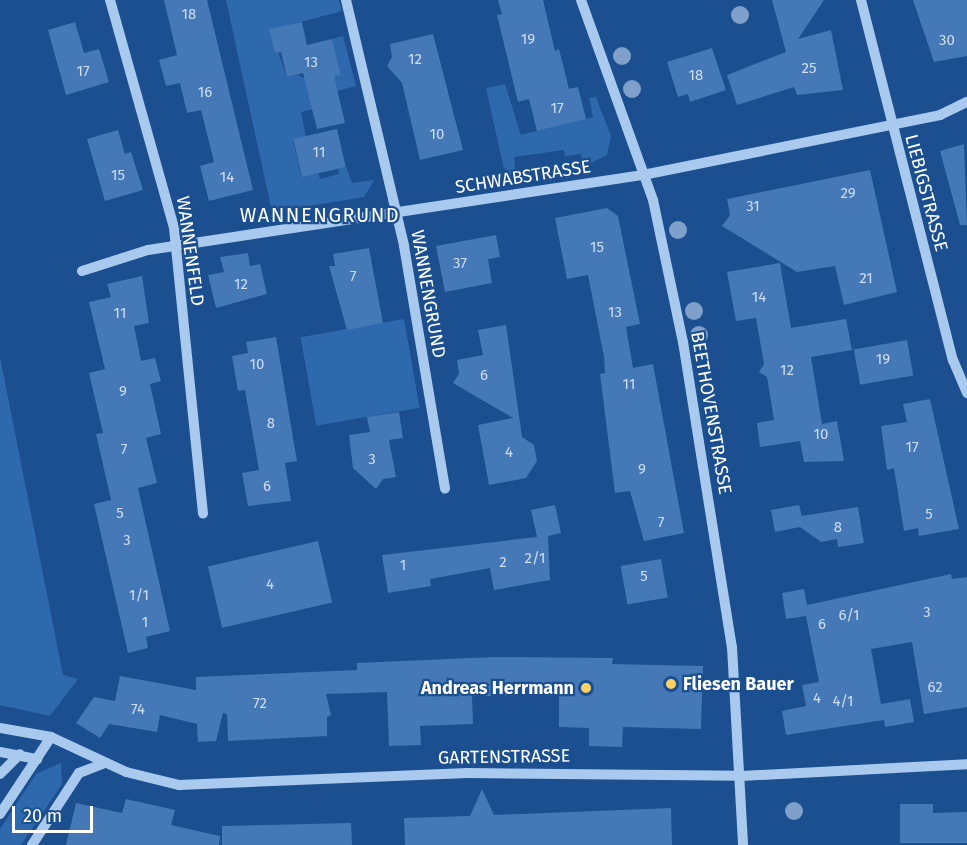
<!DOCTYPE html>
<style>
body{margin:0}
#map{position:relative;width:967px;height:845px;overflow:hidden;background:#1b4f8f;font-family:"Fira Sans",sans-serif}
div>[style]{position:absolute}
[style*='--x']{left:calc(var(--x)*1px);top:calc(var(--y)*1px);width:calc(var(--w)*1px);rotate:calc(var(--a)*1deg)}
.green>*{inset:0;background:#2e69ad;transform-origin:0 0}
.building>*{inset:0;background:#4478b7;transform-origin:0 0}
.minor>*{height:10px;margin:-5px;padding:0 5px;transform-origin:5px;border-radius:5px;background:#a9c9ee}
.trees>*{width:18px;height:18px;margin:-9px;border-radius:50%;background:#7ea0ca}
.dots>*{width:16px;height:16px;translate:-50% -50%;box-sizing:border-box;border:3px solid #1b4f8f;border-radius:50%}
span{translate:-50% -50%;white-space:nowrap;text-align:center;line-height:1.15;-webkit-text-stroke:4.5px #1b4f8f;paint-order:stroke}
.number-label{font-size:15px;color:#d0dded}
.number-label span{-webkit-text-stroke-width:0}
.street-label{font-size:18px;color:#fff}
.poi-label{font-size:18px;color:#fff;font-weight:700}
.left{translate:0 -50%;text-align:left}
.right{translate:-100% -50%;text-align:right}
.neighbourhood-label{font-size:20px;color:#fff;letter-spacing:1.5px}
.scale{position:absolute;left:12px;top:806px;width:81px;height:27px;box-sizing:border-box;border:3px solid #fff;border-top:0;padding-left:8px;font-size:18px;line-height:21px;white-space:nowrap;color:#fff;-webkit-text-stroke:4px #1b4f8f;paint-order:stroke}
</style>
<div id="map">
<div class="green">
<i style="clip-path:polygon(226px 0,339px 0,342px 11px,270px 30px,287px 77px,298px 75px,305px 79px,341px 74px,332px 39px,343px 36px,356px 86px,337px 91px,340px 103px,301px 112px,306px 137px,293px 141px,301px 175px,318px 172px,320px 179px,339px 174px,338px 169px,346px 167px,352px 183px,374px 180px,364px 197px,272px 212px)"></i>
<i style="clip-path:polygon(505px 84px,521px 135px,593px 117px,589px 98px,596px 97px,611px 136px,607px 155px,583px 167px,581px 154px,565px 156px,564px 150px,514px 157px,516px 177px,506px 178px,486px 88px)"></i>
<i style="left:404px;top:319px;width:90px;height:105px;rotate:80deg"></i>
<i style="clip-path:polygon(0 357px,63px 675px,78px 679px,50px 716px,0 705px)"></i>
<i style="clip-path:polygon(61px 763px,62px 784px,21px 845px,0 845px,0 829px,36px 774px)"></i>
</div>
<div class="building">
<i style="clip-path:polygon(164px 0,207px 0,253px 190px,209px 201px,200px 166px,214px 162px,201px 110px,187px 113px,180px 83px,166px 86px,159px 60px,177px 55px)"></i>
<i style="clip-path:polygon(498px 0,543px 0,555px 51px,559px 49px,569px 89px,578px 87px,586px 119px,537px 131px,529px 99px,518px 102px,497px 15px,502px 14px)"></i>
<i style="clip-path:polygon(772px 0,824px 0,798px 39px,831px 30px,843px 90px,797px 95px,794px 87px,737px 105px,727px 75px,786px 52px)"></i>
<i style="clip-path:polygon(913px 0,967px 0,967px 56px,934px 62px)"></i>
<i style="clip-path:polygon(75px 22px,84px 53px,99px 49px,109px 82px,66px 95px,48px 30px)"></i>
<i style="clip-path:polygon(302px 22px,307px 45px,332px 39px,341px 75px,334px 76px,345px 123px,317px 129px,303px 73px,287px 77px,281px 52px,275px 53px,269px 29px)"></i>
<i style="clip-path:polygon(433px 34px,463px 150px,420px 160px,402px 83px,387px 66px,392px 57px,390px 44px)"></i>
<i style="clip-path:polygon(712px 48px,726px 90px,690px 102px,688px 94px,678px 97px,667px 62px)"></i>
<i style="left:337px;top:129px;width:39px;height:45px;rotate:77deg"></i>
<i style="clip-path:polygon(118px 130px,125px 154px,131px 152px,143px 190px,105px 201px,87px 139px)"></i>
<i style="clip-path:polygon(964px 144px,967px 225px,960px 225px,940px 151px)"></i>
<i style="clip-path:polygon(870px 170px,897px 292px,844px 305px,835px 266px,797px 272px,722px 226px,730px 215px,727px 199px)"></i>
<i style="clip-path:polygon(607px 208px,618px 216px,640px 324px,626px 327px,633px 368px,653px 364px,684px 533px,644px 541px,630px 491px,615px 493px,600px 374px,605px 373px,604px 357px,588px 275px,567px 279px,555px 218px)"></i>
<i style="clip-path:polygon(496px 235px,500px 257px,488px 259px,492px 283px,445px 292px,436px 246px)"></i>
<i style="clip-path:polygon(369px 248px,383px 323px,347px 330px,329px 266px,335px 266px,333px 254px)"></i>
<i style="clip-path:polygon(248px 253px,250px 266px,260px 264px,267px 294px,216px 308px,208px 275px,224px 272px,220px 257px)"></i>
<i style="clip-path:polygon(780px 263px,791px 328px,846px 319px,852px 350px,811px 357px,822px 424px,837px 421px,844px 461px,804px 462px,800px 441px,760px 447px,757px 423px,774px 420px,767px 377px,759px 372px,764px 364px,756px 318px,736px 321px,727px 272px)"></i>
<i style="clip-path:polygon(142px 276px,149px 323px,134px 326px,141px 361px,155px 358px,161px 381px,150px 384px,161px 434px,146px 438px,157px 483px,138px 488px,170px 631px,146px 637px,148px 648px,128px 653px,94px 504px,111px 500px,96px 434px,103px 433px,89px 373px,105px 369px,89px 302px,111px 297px,107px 284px)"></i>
<i style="clip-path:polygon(506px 325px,522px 437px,534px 445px,537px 461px,526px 478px,489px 485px,478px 425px,513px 418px,453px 383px,459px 374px,457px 360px,483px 355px,478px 330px)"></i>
<i style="clip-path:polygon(276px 337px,297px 461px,285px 463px,291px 501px,248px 506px,242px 473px,259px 470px,245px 390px,238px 391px,232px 356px,248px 353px,246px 342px)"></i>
<i style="left:907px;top:340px;width:36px;height:54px;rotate:80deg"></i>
<i style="clip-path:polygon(930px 399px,959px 529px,919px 536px,918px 528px,904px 531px,894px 468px,887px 470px,881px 426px,907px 422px,903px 404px)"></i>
<i style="clip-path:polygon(399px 412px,403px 438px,389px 440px,396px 477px,383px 479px,376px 489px,353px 468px,349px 435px,370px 432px,367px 417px)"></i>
<i style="clip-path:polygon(555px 505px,561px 533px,548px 536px,550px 580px,494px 590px,490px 568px,430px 579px,431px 586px,388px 593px,382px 555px,537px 537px,531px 510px)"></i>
<i style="clip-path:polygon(799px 505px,802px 516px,858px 507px,864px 543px,838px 547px,837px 539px,821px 542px,800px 527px,775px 532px,771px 510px)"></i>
<i style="left:318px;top:541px;width:63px;height:113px;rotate:77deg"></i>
<i style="left:661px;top:559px;width:39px;height:41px;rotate:80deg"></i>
<i style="clip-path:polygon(951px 574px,952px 579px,967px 577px,967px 707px,924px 714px,912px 642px,871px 649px,882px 710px,881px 704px,910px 699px,914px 722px,885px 727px,884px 720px,786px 735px,782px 711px,806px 706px,802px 685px,819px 682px,806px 616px,786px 619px,782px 593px,804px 589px,807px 605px)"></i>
<i style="clip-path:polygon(494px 657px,613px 658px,612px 664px,703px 666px,701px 729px,623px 727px,622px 747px,589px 746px,589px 728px,559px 727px,559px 696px,472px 696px,473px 724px,420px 726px,421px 745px,389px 746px,387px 692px,326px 694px,331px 715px,327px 717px,327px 736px,228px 741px,227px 714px,223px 713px,216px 741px,198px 742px,197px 724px,160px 715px,157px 732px,109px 724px,100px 738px,76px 723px,94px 697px,115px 701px,120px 676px,196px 690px,196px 677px,357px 670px,357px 663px)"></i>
<i style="clip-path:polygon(482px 789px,494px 815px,671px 808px,672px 845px,405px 845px,404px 818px,470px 816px)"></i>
<i style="clip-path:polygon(126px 799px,175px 810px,171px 825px,220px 836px,219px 845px,66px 845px,76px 803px,122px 813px)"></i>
<i style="clip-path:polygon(900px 804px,933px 804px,933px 813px,967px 812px,967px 843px,900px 843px)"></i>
<i style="clip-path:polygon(351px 823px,352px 845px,222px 845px,222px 826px)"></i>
</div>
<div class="minor">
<i style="--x:110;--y:0;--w:237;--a:74.3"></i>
<i style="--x:174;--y:228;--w:287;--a:84.2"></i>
<i style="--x:346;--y:0;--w:253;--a:76.7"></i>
<i style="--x:404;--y:246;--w:246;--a:80.4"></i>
<i style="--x:581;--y:0;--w:213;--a:70.2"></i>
<i style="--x:653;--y:200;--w:145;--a:78.1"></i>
<i style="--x:683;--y:342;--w:309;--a:80.9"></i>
<i style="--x:732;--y:647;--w:198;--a:86.8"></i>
<i style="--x:861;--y:0;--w:372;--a:75.7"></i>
<i style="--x:953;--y:360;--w:36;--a:67"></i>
<i style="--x:82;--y:271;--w:69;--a:-17.7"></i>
<i style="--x:148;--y:250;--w:501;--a:-8.62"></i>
<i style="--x:643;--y:175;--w:303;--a:-11.4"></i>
<i style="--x:940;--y:115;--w:30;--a:-26"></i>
<i style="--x:0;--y:728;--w:52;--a:10"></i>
<i style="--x:51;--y:737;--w:83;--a:25"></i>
<i style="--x:126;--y:772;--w:55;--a:13.8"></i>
<i style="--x:179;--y:785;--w:289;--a:-2.4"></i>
<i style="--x:468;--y:773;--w:273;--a:0.6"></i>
<i style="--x:741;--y:776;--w:226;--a:-3"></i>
<i style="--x:0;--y:752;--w:38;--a:11"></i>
<i style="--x:0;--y:774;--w:28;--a:-45"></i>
<i style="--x:0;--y:814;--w:92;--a:-56.5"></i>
<i style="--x:32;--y:845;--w:86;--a:-56.9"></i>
<i style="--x:79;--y:773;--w:26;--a:-21"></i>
</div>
<div class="trees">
<i style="left:740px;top:15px"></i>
<i style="left:622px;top:56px"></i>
<i style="left:632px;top:89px"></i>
<i style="left:678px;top:230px"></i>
<i style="left:694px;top:311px"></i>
<i style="left:699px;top:335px"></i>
<i style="left:794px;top:811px"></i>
</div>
<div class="dots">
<i style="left:671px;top:684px;background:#ffd166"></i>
<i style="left:586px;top:688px;background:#ffd166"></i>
</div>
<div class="number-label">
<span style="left:189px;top:15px">18</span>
<span style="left:528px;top:40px">19</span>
<span style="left:947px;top:41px">30</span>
<span style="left:415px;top:60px">12</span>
<span style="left:311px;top:63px">13</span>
<span style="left:809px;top:69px">25</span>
<span style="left:83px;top:72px">17</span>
<span style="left:696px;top:76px">18</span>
<span style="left:205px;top:93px">16</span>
<span style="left:557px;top:109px">17</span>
<span style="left:437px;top:135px">10</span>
<span style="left:319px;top:153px">11</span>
<span style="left:118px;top:176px">15</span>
<span style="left:227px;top:178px">14</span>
<span style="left:848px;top:194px">29</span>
<span style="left:753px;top:207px">31</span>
<span style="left:597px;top:248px">15</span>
<span style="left:460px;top:264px">37</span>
<span style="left:353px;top:277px">7</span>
<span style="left:866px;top:279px">21</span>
<span style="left:241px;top:285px">12</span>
<span style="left:759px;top:298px">14</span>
<span style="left:615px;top:313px">13</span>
<span style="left:120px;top:314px">11</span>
<span style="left:883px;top:360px">19</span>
<span style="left:257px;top:365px">10</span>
<span style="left:787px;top:371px">12</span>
<span style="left:484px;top:376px">6</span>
<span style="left:629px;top:385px">11</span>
<span style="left:123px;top:392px">9</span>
<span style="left:271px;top:424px">8</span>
<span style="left:821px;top:435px">10</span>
<span style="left:912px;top:448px">17</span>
<span style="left:124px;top:450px">7</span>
<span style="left:509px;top:453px">4</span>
<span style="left:372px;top:460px">3</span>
<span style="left:642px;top:470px">9</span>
<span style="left:267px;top:487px">6</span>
<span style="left:120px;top:514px">5</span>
<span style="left:929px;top:515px">5</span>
<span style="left:661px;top:523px">7</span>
<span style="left:838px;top:528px">8</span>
<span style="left:127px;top:541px">3</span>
<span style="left:535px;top:559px">2/1</span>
<span style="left:503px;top:563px">2</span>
<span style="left:403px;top:566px">1</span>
<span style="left:644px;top:577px">5</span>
<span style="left:270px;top:585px">4</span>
<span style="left:139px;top:596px">1/1</span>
<span style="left:927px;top:613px">3</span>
<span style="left:849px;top:616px">6/1</span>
<span style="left:145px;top:623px">1</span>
<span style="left:822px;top:625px">6</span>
<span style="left:935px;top:688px">62</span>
<span style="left:817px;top:699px">4</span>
<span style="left:843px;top:702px">4/1</span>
<span style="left:260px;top:704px">72</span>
<span style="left:138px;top:710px">74</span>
</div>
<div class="street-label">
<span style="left:523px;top:177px;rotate:-9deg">SCHWABSTRASSE</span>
<span style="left:926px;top:193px;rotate:75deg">LIEBIGSTRASSE</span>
<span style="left:190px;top:251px;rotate:82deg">WANNENFELD</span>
<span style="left:428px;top:294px;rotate:80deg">WANNENGRUND</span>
<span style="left:711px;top:413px;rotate:80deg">BEETHOVENSTRASSE</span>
<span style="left:504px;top:757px;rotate:-1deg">GARTENSTRASSE</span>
</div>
<div class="poi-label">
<span class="left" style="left:683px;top:684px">Fliesen Bauer</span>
<span class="right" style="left:574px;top:688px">Andreas Herrmann</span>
</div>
<div class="neighbourhood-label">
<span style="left:320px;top:215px">WANNENGRUND</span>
</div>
<div class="scale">20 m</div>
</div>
